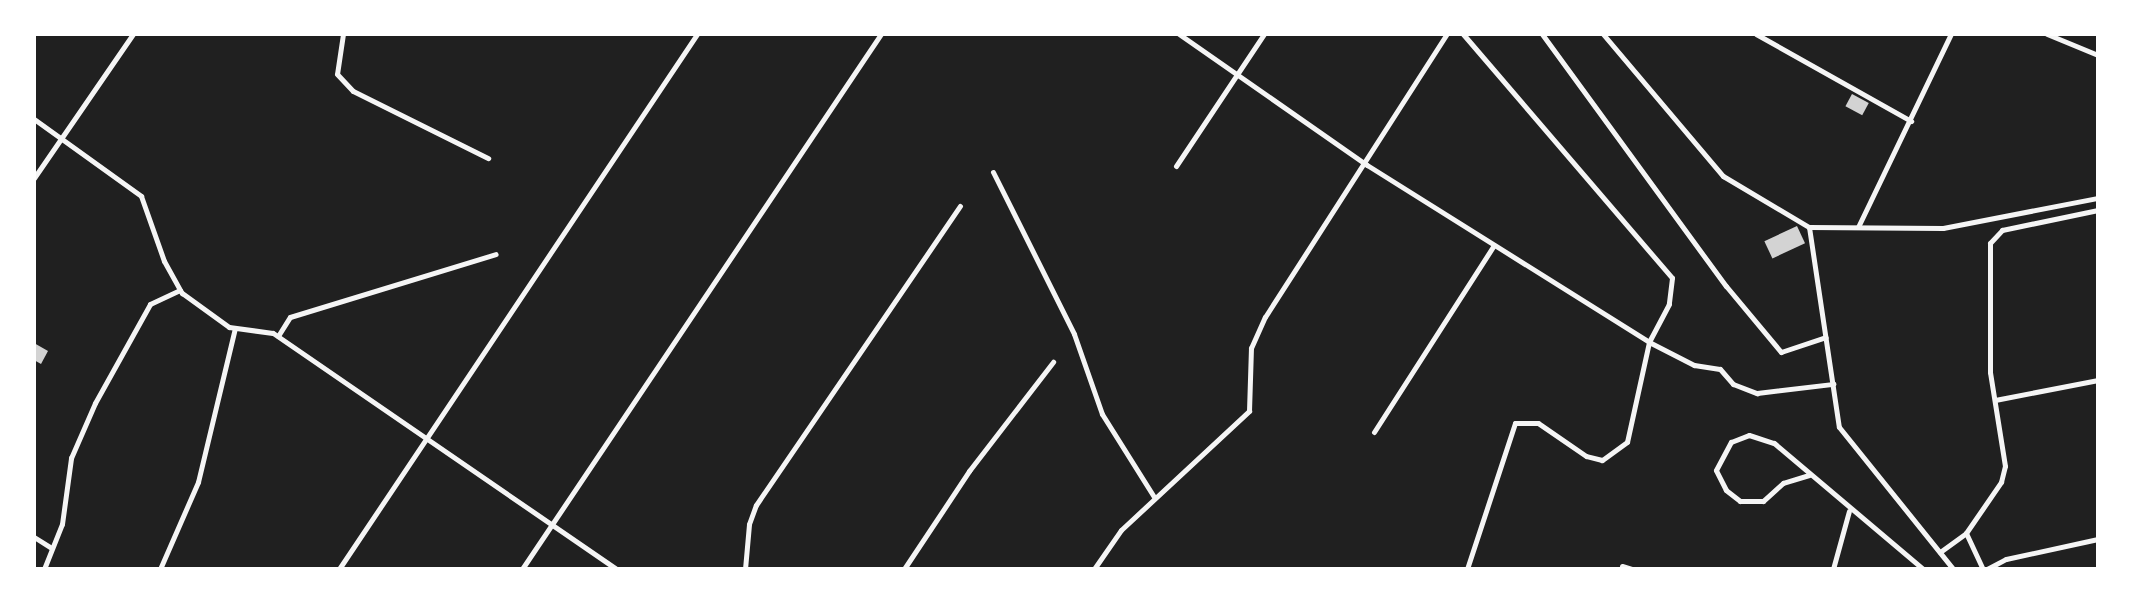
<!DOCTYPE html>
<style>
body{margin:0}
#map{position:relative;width:2132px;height:603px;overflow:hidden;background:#111;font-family:"PT Sans",sans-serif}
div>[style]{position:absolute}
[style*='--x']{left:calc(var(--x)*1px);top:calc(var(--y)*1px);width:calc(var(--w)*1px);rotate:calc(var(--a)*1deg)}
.green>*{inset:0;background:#202020;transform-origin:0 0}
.building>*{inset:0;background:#d3d3d3;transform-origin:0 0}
.service>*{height:5px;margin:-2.5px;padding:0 2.5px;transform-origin:2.5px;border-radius:2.5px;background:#f5f5f5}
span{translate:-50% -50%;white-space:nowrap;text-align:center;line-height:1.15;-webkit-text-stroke:8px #fff;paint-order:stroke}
.frame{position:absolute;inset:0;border:36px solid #fff;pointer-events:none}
</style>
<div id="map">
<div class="green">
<i style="left:34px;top:34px;width:2064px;height:535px"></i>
</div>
<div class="building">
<i style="left:1852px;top:94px;width:19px;height:14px;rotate:28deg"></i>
<i style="left:1797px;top:226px;width:19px;height:36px;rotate:65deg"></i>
<i style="clip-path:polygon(34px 343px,48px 351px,41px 364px,34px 360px)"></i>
</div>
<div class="service">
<i style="--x:343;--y:34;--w:40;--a:98.5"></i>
<i style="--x:337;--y:74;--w:23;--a:47"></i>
<i style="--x:353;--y:91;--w:151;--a:26.4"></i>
<i style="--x:1179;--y:34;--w:229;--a:34.9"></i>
<i style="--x:1367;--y:165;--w:333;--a:32.1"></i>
<i style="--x:1649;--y:342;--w:51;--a:27.1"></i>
<i style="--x:1694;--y:365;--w:26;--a:9"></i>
<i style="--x:1720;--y:369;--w:20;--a:49"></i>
<i style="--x:1733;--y:384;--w:26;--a:21"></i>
<i style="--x:1757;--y:393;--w:77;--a:-6.8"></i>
<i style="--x:1463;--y:34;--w:321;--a:49.4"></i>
<i style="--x:1672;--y:278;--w:26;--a:97"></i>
<i style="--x:1669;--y:304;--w:43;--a:117.8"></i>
<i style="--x:1649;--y:342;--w:102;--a:102.4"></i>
<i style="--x:1627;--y:442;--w:31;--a:144"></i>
<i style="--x:1602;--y:460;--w:16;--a:-166"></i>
<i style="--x:1586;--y:456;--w:58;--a:-145.5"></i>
<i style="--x:1538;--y:423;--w:23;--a:180"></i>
<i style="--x:1515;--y:423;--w:154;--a:108.2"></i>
<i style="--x:1542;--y:34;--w:312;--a:53.9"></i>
<i style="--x:1726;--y:286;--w:86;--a:50.2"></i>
<i style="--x:1781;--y:352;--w:47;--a:-18.4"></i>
<i style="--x:1603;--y:34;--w:186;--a:49.8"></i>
<i style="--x:1723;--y:176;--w:100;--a:30.7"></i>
<i style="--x:1809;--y:227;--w:202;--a:81.5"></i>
<i style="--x:1839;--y:427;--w:182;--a:51.2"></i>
<i style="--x:1756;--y:34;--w:178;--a:29.3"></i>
<i style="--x:2047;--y:34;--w:55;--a:22.4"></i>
<i style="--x:34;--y:119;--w:132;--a:35.7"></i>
<i style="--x:141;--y:196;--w:69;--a:70.5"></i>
<i style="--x:164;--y:261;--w:37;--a:61"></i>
<i style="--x:182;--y:293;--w:58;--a:35.9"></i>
<i style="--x:229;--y:327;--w:44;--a:7.8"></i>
<i style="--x:273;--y:333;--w:416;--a:34.5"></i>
<i style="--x:1176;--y:166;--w:159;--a:-56.3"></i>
<i style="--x:993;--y:172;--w:181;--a:63.4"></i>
<i style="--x:1074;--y:334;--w:85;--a:70.7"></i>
<i style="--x:1102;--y:414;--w:98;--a:57.9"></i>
<i style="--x:34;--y:178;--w:175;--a:-55.5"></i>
<i style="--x:1809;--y:227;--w:134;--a:0.4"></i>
<i style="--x:1943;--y:228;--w:158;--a:-11"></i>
<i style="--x:1858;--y:227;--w:214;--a:-64.3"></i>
<i style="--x:278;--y:336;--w:22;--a:-58"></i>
<i style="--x:290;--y:317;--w:215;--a:-17"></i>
<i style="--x:1995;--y:400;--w:105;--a:-11"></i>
<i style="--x:1374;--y:432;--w:222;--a:-57.3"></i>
<i style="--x:1809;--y:475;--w:27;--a:163"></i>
<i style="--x:1783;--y:483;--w:27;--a:138"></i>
<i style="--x:1763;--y:501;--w:23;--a:180"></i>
<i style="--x:1740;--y:501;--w:18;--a:-142"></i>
<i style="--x:1726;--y:490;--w:22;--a:-117"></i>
<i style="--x:1716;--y:470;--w:32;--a:-62"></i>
<i style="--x:1731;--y:442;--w:19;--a:-21"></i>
<i style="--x:1749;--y:435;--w:26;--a:18"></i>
<i style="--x:1774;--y:443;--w:195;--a:40.2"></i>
<i style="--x:1966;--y:533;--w:40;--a:65"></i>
<i style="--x:34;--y:537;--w:19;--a:32"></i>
<i style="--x:1940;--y:552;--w:32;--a:-36"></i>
<i style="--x:1966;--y:533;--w:62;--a:-55.5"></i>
<i style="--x:2001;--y:482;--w:16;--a:-76"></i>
<i style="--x:2005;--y:466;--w:95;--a:-99.1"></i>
<i style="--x:1990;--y:372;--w:129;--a:-90"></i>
<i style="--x:1990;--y:243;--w:18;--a:-47"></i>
<i style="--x:2002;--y:230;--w:98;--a:-11.8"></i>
<i style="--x:1622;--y:566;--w:10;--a:17"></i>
<i style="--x:44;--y:569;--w:48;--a:-68.2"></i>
<i style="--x:62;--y:524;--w:67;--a:-82.2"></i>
<i style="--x:71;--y:458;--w:60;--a:-66.4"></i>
<i style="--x:95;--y:403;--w:113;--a:-60.9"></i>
<i style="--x:150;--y:304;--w:33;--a:-25"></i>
<i style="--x:160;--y:569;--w:95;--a:-66.4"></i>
<i style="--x:198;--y:482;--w:158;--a:-76.5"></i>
<i style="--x:339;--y:569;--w:644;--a:-56.21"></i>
<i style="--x:522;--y:569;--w:644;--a:-56.14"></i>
<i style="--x:745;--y:569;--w:45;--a:-84.9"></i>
<i style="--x:749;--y:524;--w:20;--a:-70"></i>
<i style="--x:756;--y:505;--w:362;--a:-55.7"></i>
<i style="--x:904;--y:569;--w:118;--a:-56.4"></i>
<i style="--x:969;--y:471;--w:138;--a:-52.4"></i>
<i style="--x:1094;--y:569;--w:47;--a:-55.3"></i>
<i style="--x:1121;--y:530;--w:175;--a:-42.9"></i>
<i style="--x:1249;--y:411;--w:63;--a:-88.2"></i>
<i style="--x:1251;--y:348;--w:34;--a:-66"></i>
<i style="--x:1265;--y:317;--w:336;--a:-57.3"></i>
<i style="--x:1833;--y:569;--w:60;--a:-74.6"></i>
<i style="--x:1987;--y:569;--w:21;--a:-28"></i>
<i style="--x:2006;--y:559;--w:94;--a:-12.3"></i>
</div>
<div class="frame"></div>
</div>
